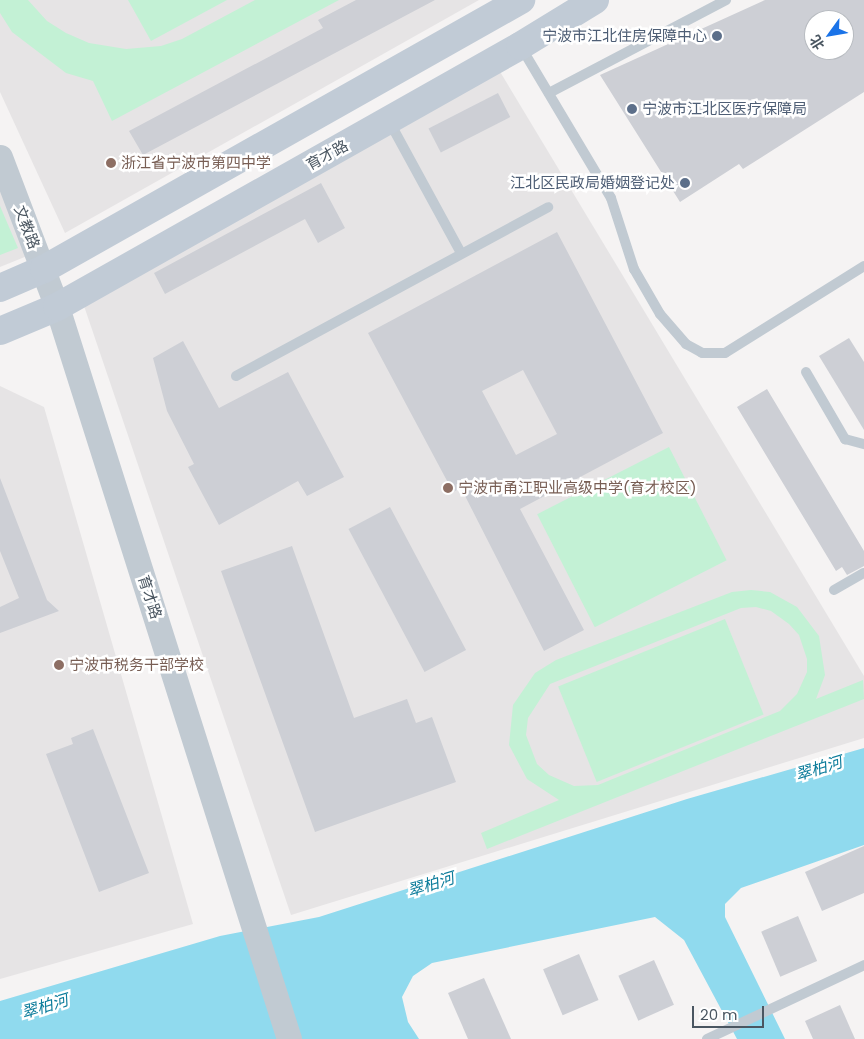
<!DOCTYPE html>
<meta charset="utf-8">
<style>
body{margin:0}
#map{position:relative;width:864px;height:1039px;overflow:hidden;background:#f5f3f3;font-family:Poppins,"Noto Sans SC",sans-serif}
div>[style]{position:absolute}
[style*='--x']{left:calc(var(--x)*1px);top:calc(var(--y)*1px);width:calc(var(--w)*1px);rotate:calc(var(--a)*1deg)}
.education>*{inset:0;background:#e6e4e5}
.green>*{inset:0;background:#c3f1d5;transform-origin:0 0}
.water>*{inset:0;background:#90daee}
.building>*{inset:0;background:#cdcfd5;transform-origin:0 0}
.service>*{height:10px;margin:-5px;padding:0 5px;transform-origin:5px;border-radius:5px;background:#c1cad2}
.tertiary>*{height:25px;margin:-12.5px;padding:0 12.5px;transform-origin:12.5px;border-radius:12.5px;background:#c1cad2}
.secondary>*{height:28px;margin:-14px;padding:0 14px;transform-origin:14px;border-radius:14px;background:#c1cbd6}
.dots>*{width:14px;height:14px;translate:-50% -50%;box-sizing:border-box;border:2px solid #fff;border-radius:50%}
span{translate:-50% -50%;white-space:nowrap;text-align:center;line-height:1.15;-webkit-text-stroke:5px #fff;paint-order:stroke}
.service-label{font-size:15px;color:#4e5e75}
.right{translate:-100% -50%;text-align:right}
.left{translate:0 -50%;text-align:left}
.street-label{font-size:15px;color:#4a5661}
.education-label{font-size:15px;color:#785e54}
.water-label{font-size:16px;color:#0c7c9b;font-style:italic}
.north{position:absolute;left:804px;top:10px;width:50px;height:50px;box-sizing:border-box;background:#fff;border:1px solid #b7bbc0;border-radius:50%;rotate:238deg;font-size:14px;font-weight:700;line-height:20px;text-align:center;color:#4a5661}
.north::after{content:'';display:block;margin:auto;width:18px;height:22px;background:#1a73e8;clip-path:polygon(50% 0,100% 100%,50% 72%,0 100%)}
.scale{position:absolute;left:692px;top:1006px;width:72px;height:22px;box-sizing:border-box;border:2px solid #4a5661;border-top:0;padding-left:6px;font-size:15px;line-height:18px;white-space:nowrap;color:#4a5661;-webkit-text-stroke:4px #fff;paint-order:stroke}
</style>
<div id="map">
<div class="education">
<i style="clip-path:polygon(0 0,479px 0,65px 233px,0 92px)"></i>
<i style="clip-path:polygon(499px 70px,864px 676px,864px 738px,291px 915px,82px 300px)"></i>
<i style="clip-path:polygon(0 180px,32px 254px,0 267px)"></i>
<i style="clip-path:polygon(0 386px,44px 407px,193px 924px,0 979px)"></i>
</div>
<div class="green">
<i style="clip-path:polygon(0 0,28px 0,47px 21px,66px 33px,89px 43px,126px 49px,161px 46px,182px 39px,255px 0,339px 0,112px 121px,93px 81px,66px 73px,12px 32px,0 13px)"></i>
<i style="clip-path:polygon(128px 0,227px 0,151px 41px)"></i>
<i style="clip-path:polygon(0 206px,18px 248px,0 255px)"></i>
<i style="left:669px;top:447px;width:127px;height:148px;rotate:63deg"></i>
<i style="clip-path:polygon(evenodd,751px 590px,770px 592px,797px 607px,819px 636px,825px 675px,816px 699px,863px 680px,864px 699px,487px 849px,481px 833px,559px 800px,527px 779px,509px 745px,513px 705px,535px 673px,556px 660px,732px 592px,751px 590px,756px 607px,771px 611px,789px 624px,799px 635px,807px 659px,807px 672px,797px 694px,780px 711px,598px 785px,574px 786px,549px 775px,537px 764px,526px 735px,528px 718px,550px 684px,741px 608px,756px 607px)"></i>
<i style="left:725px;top:619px;width:103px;height:180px;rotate:68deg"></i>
</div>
<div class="water">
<i style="clip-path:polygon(864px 748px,864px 845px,741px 888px,725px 904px,725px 917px,785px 1039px,737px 1039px,684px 940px,655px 917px,432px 963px,413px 976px,402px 997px,408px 1022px,419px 1039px,0 1039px,0 1001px,220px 936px,319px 917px,687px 799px)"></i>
</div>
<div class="building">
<i style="clip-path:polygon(356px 0,435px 0,143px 155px,129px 131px,323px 28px,318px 20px)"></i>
<i style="clip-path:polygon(evenodd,765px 0,864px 0,864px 92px,743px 169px,739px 164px,680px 202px,600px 75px,765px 0,814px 20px,844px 20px,844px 50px,814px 50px,814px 20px)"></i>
<i style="left:498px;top:93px;width:27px;height:78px;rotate:63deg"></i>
<i style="clip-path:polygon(321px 183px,345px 228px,318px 243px,305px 219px,165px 294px,154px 273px)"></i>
<i style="clip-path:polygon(evenodd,557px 232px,663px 433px,520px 509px,584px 630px,544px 651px,461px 488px,453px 492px,368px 333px,557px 232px,523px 370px,557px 434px,516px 455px,482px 391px,523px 370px)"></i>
<i style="clip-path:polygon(849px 338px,864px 362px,864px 430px,819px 356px)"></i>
<i style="clip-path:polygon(183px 341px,219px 408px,288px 372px,344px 477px,307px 496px,298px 481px,219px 525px,188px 467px,194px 464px,167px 411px,153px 358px)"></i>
<i style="clip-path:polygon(767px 389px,864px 551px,864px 566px,847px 575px,842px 567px,836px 571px,737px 407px)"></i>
<i style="clip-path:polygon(0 478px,47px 600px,59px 611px,0 633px,0 607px,19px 598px,0 551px)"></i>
<i style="left:390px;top:507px;width:162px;height:47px;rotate:62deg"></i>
<i style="clip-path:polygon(292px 546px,354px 718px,407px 699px,416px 723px,432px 717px,456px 782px,315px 832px,221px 571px)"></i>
<i style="clip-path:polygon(93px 729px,149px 873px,99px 892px,46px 754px,73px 744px,71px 738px)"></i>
<i style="clip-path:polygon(864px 846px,864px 893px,822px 911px,805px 872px)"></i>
<i style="left:798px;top:916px;width:49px;height:40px;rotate:67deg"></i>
<i style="left:579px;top:954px;width:50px;height:39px;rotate:67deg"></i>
<i style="left:654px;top:960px;width:49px;height:39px;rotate:66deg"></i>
<i style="clip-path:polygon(484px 978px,511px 1039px,468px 1039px,448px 993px)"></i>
<i style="clip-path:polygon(840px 1005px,855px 1039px,813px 1039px,805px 1021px)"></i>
</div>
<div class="service">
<i style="--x:521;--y:47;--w:176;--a:59.2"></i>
<i style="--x:611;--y:198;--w:75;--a:72.1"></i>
<i style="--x:634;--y:269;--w:52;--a:60"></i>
<i style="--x:660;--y:314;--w:40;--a:49"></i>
<i style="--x:686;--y:344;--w:18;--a:29"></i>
<i style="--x:702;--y:353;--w:23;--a:0"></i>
<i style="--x:725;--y:353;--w:164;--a:-32"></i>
<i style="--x:549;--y:93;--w:200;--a:-27.7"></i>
<i style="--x:389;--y:121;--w:150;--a:61.4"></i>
<i style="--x:806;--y:372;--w:78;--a:59.8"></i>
<i style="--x:845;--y:439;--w:20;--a:15"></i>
<i style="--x:236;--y:376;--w:355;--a:-28.4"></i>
<i style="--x:834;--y:590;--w:34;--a:-30"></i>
<i style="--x:707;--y:1039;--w:174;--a:-25.2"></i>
</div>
<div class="tertiary">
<i style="--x:0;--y:157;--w:160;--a:69.2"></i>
<i style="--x:57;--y:307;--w:768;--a:72.41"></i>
</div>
<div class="secondary">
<i style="--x:0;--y:288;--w:48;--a:-23.4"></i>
<i style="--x:44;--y:269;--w:548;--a:-29.42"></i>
<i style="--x:0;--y:331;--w:62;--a:-22.8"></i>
<i style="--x:57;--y:307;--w:531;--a:-29.41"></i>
<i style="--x:520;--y:46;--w:88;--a:-31.5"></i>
</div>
<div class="dots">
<i style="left:717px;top:36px;background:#5c6f8a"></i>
<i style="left:632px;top:109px;background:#5c6f8a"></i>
<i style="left:111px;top:163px;background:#8d6e63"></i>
<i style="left:685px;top:183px;background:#5c6f8a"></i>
<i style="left:448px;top:488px;background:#8d6e63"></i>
<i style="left:59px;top:665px;background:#8d6e63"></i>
</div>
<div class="service-label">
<span class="right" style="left:707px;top:36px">宁波市江北住房保障中心</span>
<span class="left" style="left:642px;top:109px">宁波市江北区医疗保障局</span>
<span class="right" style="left:675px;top:183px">江北区民政局婚姻登记处</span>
</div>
<div class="street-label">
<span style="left:327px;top:155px;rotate:-29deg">育才路</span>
<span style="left:27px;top:227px;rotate:69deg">文教路</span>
<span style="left:150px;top:597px;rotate:72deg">育才路</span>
</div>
<div class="education-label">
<span class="left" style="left:121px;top:163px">浙江省宁波市第四中学</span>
<span class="left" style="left:458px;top:488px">宁波市甬江职业高级中学(育才校区)</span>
<span class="left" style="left:69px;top:665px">宁波市税务干部学校</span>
</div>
<div class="water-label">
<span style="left:819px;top:769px;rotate:-17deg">翠柏河</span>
<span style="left:431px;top:885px;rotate:-17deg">翠柏河</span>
<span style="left:45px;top:1007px;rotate:-17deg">翠柏河</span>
</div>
<div class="north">北</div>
<div class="scale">20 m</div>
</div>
